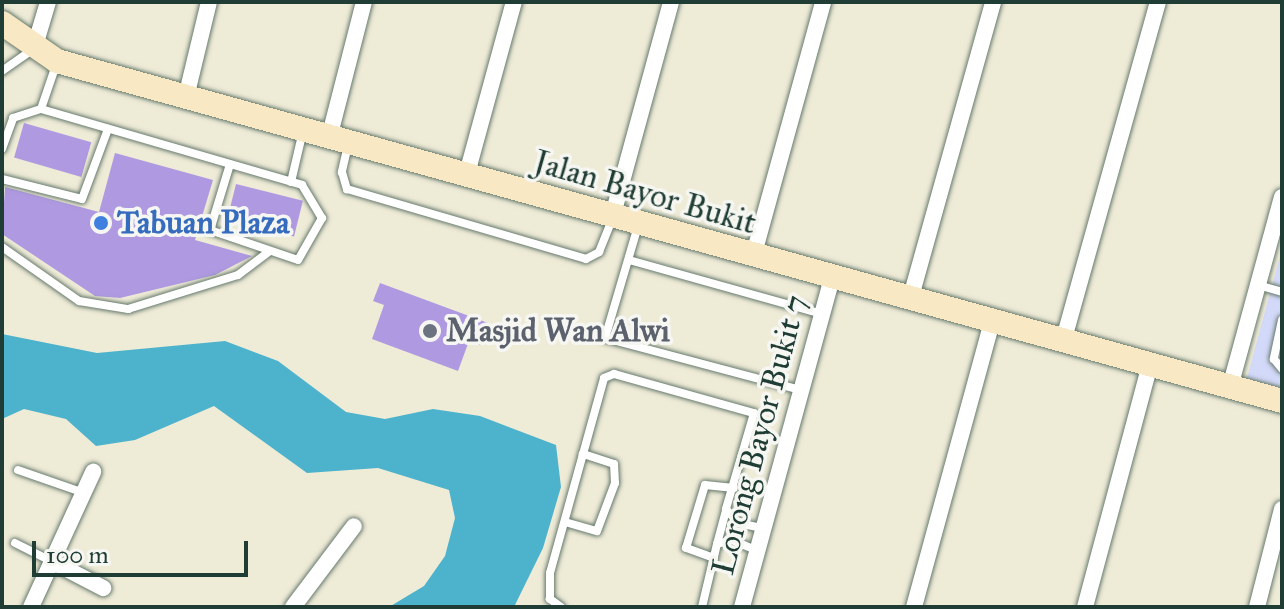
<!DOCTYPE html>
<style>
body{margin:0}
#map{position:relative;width:1284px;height:609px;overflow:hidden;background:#eeebd7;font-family:"IM FELL Great Primer",serif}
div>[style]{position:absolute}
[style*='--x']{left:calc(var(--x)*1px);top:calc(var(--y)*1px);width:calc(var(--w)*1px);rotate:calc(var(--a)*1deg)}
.built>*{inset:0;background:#d3d9f9}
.water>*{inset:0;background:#4db3cc}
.building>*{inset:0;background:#af9ae2;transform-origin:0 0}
.roads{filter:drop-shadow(0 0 2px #677a6d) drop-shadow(0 0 2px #677a6d)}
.lane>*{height:8px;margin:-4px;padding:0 4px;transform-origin:4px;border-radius:4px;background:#fff}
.street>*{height:16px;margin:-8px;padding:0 8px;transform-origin:8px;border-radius:8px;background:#fff}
.secondary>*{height:24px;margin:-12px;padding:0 12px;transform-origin:12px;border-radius:12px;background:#f8e8c3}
.dots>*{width:22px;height:22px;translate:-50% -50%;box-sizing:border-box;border:4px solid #f6f6f2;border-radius:50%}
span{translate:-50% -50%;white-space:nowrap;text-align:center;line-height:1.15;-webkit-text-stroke:7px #f6f6f2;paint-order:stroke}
.street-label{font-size:32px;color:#1f3d34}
.shop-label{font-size:32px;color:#366cbe;font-weight:700}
.left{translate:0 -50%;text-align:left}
.worship-label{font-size:32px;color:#5b616d;font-weight:700}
.frame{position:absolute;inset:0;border:4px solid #1f3d34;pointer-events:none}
.scale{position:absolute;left:32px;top:541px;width:216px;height:36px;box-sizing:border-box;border:4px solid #1f3d34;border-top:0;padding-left:10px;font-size:24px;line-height:28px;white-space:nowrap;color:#1f3d34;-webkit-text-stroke:6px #f6f6f2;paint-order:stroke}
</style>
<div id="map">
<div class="built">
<i style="clip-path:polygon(1282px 249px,1282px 388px,1247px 378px)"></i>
</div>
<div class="water">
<i style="clip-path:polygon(2px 334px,97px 353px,225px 341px,278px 361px,346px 412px,385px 419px,433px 409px,480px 416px,556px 445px,561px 487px,543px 548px,514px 607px,389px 607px,424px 586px,445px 556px,455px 518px,449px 490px,378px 468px,307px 473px,214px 406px,135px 440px,96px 446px,66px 419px,24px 409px,2px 419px)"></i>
</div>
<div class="building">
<i style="left:24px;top:123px;width:70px;height:36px;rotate:16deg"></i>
<i style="clip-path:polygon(115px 153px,213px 180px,195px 240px,252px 256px,215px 275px,120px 298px,95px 296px,2px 234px,5px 187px,99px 212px)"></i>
<i style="left:236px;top:184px;width:69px;height:37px;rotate:14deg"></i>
<i style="clip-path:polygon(380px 283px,488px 323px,480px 345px,469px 341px,458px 371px,372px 339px,384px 305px,373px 301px)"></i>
</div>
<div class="roads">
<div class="lane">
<i style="--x:2;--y:71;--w:39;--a:-35"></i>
<i style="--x:41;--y:109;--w:46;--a:-71.2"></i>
<i style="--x:348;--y:145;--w:28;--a:103"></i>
<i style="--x:342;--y:172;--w:18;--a:74"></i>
<i style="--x:347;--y:189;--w:249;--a:16.3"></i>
<i style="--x:586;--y:259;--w:15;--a:-28"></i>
<i style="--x:599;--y:252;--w:35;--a:-68"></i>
<i style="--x:2;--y:149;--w:33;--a:-70"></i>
<i style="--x:13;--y:118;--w:29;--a:-18"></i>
<i style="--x:41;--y:109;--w:272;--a:16.2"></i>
<i style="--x:302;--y:185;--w:39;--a:59"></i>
<i style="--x:322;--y:218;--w:48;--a:119.7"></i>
<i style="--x:298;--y:260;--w:93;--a:-161.2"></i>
<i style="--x:210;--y:230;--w:69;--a:-73.1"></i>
<i style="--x:2;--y:179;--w:82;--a:14"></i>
<i style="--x:82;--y:199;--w:75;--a:-69.6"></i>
<i style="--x:291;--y:182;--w:52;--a:-76.8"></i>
<i style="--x:638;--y:226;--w:117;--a:106.4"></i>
<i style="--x:605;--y:338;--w:199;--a:14.9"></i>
<i style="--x:2;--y:247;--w:94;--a:35"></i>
<i style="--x:79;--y:301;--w:50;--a:9.3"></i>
<i style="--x:128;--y:309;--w:115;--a:-17.2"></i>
<i style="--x:238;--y:275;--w:39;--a:-37"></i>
<i style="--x:629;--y:260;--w:200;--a:15.6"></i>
<i style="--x:1258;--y:285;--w:25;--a:16"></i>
<i style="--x:1282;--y:320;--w:40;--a:102"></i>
<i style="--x:1274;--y:359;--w:13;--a:51"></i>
<i style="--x:18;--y:470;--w:67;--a:19.2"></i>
<i style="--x:565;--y:522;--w:33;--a:16"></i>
<i style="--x:597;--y:531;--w:51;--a:-69.4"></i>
<i style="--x:615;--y:483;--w:19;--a:-93"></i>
<i style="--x:614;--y:464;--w:33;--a:-162"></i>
<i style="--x:15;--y:543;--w:40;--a:26.6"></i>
<i style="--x:717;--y:544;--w:35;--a:-75"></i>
<i style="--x:714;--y:558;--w:30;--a:-160"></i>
<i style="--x:686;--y:548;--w:66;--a:-73.2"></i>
<i style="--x:705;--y:485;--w:29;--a:6"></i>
<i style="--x:561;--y:607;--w:14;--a:-144"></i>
<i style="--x:550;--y:599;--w:26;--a:-90"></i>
<i style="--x:550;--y:573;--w:202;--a:-74.5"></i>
<i style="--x:604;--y:378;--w:11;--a:-22"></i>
<i style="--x:614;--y:374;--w:145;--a:15.6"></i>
<i style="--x:754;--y:413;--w:100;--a:106.3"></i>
<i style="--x:726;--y:509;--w:18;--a:49"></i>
<i style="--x:738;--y:523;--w:25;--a:12"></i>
<i style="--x:702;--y:607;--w:65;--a:-76.6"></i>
<i style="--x:717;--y:544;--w:16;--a:-15"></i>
<i style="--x:732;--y:540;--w:26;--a:23"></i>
</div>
<div class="street">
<i style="--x:34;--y:49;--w:49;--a:-73.4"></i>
<i style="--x:186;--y:97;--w:98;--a:-76.4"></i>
<i style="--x:329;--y:138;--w:140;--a:-75.6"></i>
<i style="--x:466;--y:177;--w:181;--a:-74.7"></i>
<i style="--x:612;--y:218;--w:224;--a:-74.7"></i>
<i style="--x:753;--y:257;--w:264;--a:-74.6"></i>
<i style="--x:910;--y:300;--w:309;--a:-74.4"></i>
<i style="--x:1063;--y:342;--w:353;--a:-74.4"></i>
<i style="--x:1230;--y:387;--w:197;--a:-74.7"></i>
<i style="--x:51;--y:561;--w:59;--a:27.4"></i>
<i style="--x:31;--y:607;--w:149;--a:-65.3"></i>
<i style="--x:293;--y:607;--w:101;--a:-53"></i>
<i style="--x:742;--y:607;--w:341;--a:-74.7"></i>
<i style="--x:914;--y:607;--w:295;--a:-74.7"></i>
<i style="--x:1085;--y:607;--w:251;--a:-75"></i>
<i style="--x:1257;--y:607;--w:101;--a:-75.7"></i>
</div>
<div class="secondary">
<i style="--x:2;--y:23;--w:67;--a:34.6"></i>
<i style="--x:57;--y:61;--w:1271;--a:15.51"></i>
</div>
</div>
<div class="dots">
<i style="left:101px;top:223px;background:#3f7fe0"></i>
<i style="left:430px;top:331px;background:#6b7280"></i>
</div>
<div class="street-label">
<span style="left:645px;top:193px;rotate:16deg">Jalan Bayor Bukit</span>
<span style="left:760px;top:435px;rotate:-75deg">Lorong Bayor Bukit 7</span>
</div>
<div class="shop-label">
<span class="left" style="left:117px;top:223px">Tabuan Plaza</span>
</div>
<div class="worship-label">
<span class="left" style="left:446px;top:331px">Masjid Wan Alwi</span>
</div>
<div class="frame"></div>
<div class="scale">100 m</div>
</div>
